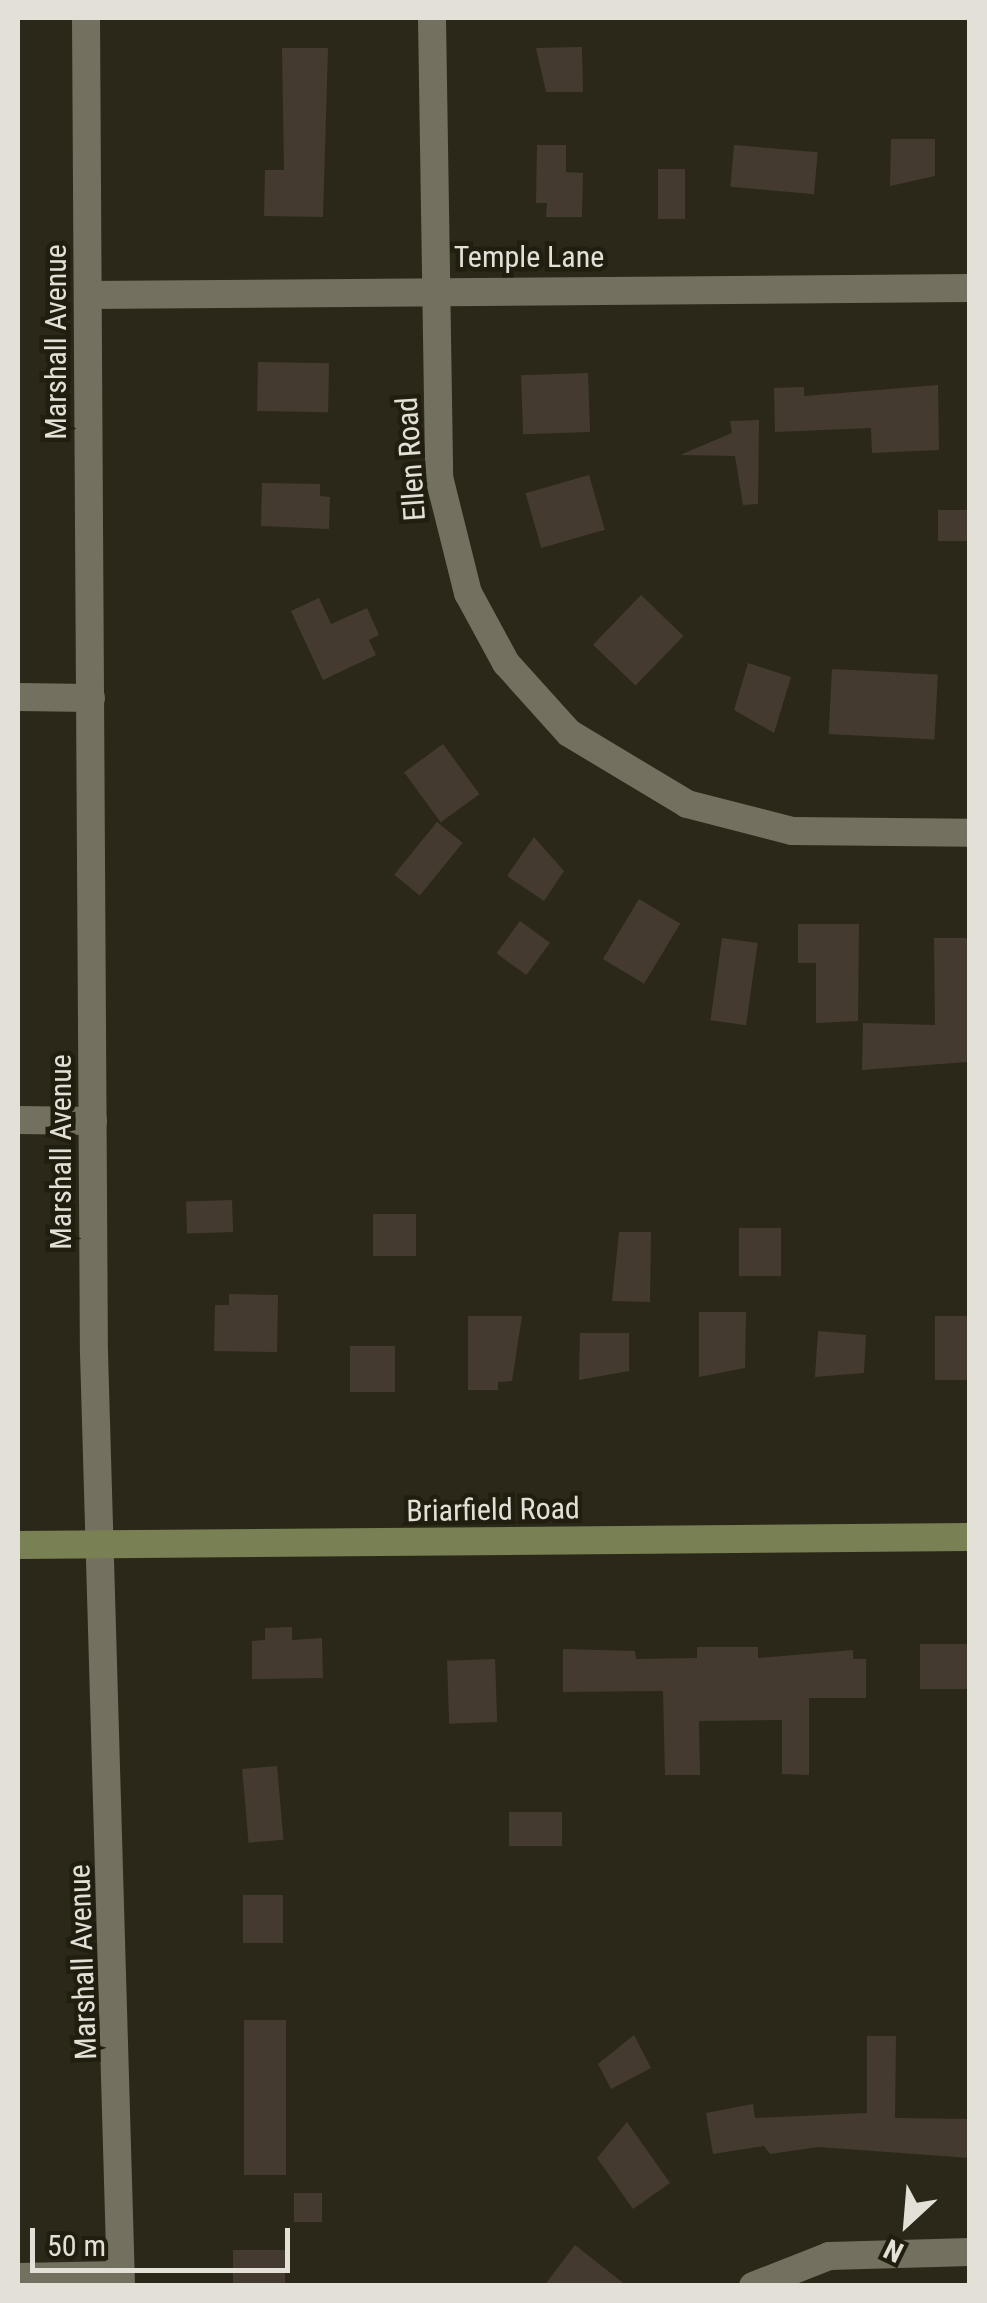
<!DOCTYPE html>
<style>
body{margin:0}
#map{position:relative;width:987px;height:2303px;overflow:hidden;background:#2b2819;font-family:"Roboto Condensed",sans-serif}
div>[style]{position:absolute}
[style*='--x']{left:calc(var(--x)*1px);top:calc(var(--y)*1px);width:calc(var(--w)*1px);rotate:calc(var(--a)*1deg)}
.building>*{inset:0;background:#453a2f;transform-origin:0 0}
.minor>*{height:28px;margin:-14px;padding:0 14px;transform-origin:14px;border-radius:14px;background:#73705f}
.tertiary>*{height:28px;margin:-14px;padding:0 14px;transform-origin:14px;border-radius:14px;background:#73705f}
.secondary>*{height:28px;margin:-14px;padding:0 14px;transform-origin:14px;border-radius:14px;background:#798054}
span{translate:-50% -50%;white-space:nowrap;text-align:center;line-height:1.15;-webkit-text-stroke:9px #211e10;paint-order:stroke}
.street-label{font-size:30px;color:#e3e1d7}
.frame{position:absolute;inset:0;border:20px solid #e3e1d7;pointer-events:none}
.north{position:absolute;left:857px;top:2173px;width:100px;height:100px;-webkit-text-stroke:8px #211e10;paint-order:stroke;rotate:206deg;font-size:28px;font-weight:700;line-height:40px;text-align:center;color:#e3e1d7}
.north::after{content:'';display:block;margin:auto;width:35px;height:45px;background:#e3e1d7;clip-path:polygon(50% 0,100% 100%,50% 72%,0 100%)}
.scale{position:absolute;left:30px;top:2228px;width:260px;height:45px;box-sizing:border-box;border:5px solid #e3e1d7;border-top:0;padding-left:12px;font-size:30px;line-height:35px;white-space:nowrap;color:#e3e1d7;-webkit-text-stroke:8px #211e10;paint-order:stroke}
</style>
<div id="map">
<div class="building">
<i style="clip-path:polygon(582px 47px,583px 92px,546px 92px,536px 48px)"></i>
<i style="clip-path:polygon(282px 48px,328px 48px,323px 217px,264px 216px,265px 170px,284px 170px)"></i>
<i style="clip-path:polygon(891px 139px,935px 139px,935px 176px,890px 186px)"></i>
<i style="clip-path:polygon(537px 145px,566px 145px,566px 172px,583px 173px,582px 217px,546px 217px,547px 203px,536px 203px)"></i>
<i style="left:734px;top:145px;width:84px;height:42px;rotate:5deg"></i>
<i style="left:658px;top:169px;width:27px;height:50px"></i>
<i style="left:258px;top:362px;width:71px;height:49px;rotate:1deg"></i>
<i style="left:588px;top:373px;width:59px;height:67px;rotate:88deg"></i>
<i style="clip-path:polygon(938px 385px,939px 450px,872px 453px,871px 428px,775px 432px,774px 388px,804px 387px,804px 396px)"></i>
<i style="clip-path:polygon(759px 420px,758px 504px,743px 505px,735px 456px,680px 455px,732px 433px,730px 421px)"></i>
<i style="left:589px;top:475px;width:57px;height:66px;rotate:74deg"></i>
<i style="clip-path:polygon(262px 483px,320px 484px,320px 496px,330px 497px,329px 529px,261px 526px)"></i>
<i style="left:938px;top:510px;width:32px;height:31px"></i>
<i style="left:641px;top:595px;width:59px;height:69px;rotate:44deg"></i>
<i style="clip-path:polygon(319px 598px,331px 624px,367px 608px,379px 635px,369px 640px,376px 655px,323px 680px,291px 611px)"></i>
<i style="clip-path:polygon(748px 663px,791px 677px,774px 733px,734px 710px)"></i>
<i style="left:832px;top:669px;width:106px;height:65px;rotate:3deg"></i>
<i style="left:443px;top:744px;width:62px;height:48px;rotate:54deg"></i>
<i style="left:437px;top:822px;width:33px;height:68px;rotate:39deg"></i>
<i style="clip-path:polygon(534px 837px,564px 871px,544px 901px,507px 876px)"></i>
<i style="left:639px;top:899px;width:48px;height:70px;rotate:31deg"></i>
<i style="left:520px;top:921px;width:37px;height:40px;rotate:36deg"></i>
<i style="clip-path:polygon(798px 924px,859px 924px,858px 1021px,816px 1023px,816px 963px,798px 963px)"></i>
<i style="left:722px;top:938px;width:36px;height:83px;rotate:8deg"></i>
<i style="clip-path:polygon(934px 938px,966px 938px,970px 947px,967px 1062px,862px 1070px,863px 1023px,935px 1025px)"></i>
<i style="left:232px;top:1200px;width:32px;height:46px;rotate:88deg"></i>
<i style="left:373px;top:1214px;width:43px;height:42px"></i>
<i style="left:781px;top:1228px;width:48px;height:42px;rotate:90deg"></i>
<i style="clip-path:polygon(619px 1232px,651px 1232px,650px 1302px,612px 1301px)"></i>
<i style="clip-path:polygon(229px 1294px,278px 1295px,277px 1352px,214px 1351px,215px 1305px,229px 1305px)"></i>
<i style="clip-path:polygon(699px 1312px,746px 1312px,745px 1368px,699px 1377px)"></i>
<i style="clip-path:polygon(468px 1316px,522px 1316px,512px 1381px,498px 1382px,498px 1390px,468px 1390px)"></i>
<i style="left:935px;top:1316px;width:35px;height:64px"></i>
<i style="clip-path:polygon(818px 1331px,866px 1335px,864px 1373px,815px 1377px)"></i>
<i style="clip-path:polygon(580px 1333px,629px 1333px,629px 1371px,579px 1380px)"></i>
<i style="left:350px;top:1346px;width:45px;height:46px"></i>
<i style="clip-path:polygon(292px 1627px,292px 1640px,322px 1638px,323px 1678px,252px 1679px,252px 1641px,265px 1640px,265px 1628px)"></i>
<i style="left:970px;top:1644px;width:45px;height:50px;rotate:90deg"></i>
<i style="clip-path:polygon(697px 1647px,758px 1647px,758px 1658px,853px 1650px,853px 1659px,866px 1659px,866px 1698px,809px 1698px,809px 1775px,782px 1774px,782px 1720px,699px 1721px,700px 1775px,665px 1775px,663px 1691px,563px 1692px,563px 1649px,635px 1651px,636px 1659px,697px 1658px)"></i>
<i style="left:495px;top:1659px;width:63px;height:48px;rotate:88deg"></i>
<i style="left:277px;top:1766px;width:74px;height:35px;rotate:85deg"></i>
<i style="left:509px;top:1812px;width:53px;height:34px"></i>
<i style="left:243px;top:1895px;width:40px;height:48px"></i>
<i style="left:244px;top:2020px;width:42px;height:155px"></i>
<i style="clip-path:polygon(634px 2035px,651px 2068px,611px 2089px,598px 2064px)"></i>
<i style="clip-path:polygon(867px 2036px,896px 2036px,895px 2118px,970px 2119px,970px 2158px,818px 2147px,770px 2154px,764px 2146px,713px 2154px,706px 2113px,753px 2104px,755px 2118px,867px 2113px)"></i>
<i style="clip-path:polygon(627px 2122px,670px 2183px,633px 2209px,597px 2158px)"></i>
<i style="left:294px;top:2193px;width:28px;height:29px"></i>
<i style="clip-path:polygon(575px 2245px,627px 2286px,544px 2286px)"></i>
<i style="left:285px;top:2250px;width:36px;height:52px;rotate:90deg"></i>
</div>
<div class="minor">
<i style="--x:432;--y:18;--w:459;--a:89.1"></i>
<i style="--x:439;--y:477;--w:120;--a:76"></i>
<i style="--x:468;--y:593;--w:80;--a:61.5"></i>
<i style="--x:506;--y:663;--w:94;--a:48"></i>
<i style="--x:569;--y:733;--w:138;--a:31"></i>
<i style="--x:687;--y:804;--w:108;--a:14.4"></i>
<i style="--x:792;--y:831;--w:178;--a:0.6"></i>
<i style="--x:88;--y:295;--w:882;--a:-0.45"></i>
<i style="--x:18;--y:697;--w:73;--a:0.8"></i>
<i style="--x:18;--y:1120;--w:75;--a:0.8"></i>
<i style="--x:18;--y:2277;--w:102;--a:-1.1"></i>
<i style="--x:753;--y:2286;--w:82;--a:-21.5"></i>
<i style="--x:829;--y:2256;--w:141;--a:-1.6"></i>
</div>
<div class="tertiary">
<i style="--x:86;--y:18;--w:1335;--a:89.66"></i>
<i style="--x:94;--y:1353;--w:933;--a:88.34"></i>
</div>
<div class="secondary">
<i style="--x:18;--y:1545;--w:952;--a:-0.48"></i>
</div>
<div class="street-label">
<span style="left:529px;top:257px">Temple Lane</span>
<span style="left:56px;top:342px;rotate:-90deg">Marshall Avenue</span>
<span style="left:411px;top:459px;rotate:-94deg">Ellen Road</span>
<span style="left:61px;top:1152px;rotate:-90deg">Marshall Avenue</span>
<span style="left:493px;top:1510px;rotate:-1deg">Briarfield Road</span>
<span style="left:83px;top:1962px;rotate:-92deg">Marshall Avenue</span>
</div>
<div class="frame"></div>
<div class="north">N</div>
<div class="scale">50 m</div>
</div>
